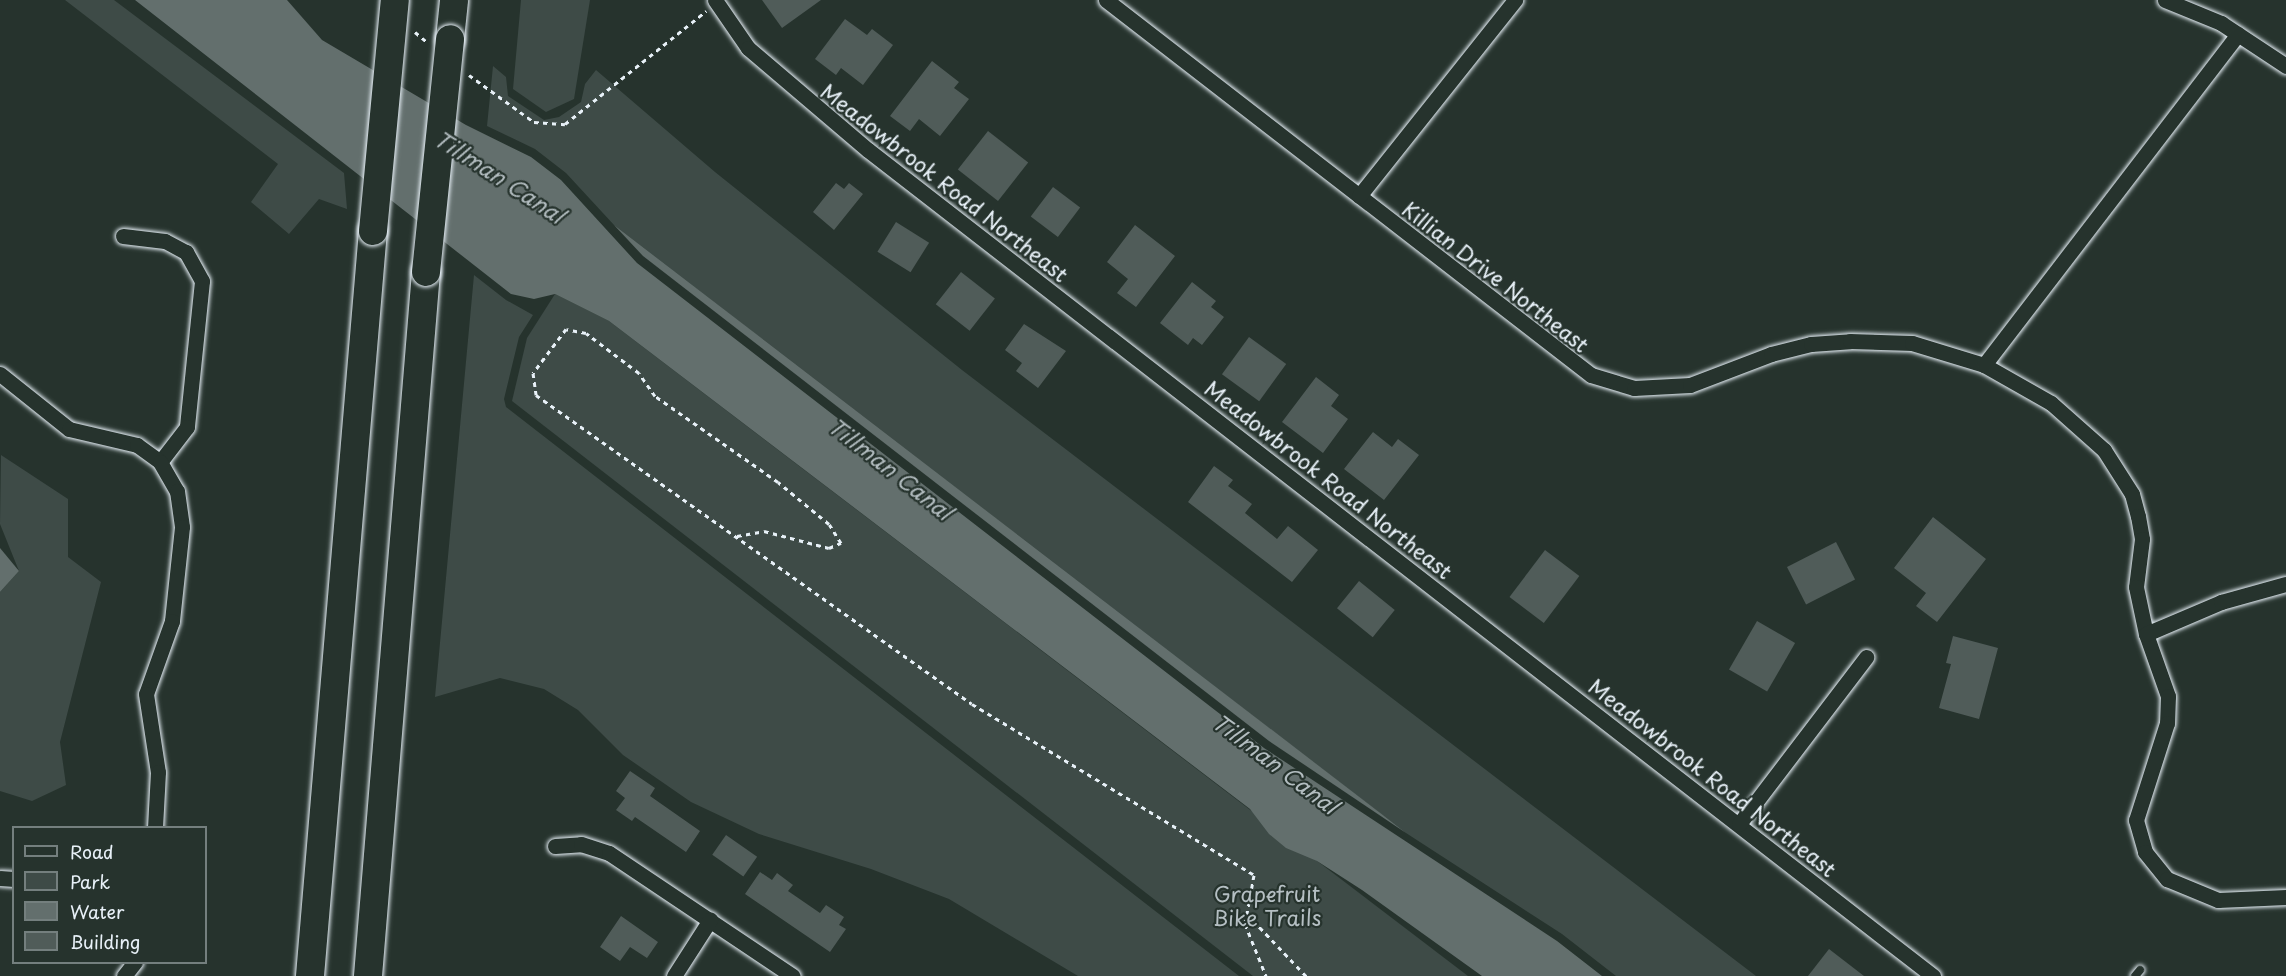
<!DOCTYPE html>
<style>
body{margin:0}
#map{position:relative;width:2286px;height:976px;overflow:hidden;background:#26332d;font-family:"Playpen Sans",sans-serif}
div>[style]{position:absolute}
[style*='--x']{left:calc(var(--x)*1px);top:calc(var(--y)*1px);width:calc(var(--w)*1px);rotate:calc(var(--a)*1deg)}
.green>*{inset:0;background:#3e4b47}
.water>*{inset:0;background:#636f6d}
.building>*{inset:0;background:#505c59;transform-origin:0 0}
.path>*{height:3px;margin-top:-1.5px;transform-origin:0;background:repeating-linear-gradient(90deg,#e8f1f8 0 4.5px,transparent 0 9px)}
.roads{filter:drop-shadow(0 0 2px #e8f1f8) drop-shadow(0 0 2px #e8f1f8)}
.service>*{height:8px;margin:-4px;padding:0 4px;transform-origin:4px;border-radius:4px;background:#26332d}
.minor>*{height:15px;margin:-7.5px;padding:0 7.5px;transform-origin:7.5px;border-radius:7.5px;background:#26332d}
.motorway>*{height:28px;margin:-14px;padding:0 14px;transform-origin:14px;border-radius:14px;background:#26332d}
.bridges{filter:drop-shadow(0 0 2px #e8f1f8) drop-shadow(0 0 2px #e8f1f8)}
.motorway-bridge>*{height:28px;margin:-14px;padding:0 14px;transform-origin:14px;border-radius:14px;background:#26332d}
span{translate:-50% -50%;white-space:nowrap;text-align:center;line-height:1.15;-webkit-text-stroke:4.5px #26332d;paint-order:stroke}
.street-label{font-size:21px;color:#e8f1f8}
.park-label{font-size:21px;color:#b5bfc3}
.water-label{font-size:22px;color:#b3bdc0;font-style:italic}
.legend{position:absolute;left:12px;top:826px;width:195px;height:138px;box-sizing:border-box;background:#26332d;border:2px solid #747f7e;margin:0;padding:8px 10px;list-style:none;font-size:18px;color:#e8f1f8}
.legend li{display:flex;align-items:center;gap:12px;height:30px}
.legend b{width:30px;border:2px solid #747f7e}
</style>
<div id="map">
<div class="green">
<i style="clip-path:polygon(65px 0,114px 0,344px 173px,347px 209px,319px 199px,289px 234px,251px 202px,278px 164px)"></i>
<i style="clip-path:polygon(521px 0,590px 0,574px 99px,546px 112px,513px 89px)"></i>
<i style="clip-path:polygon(493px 66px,506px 77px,508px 96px,544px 120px,559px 117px,581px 102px,585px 84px,596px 70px,715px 172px,962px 370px,1756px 976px,1616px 976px,1562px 934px,1406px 833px,614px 225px,566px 173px,535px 149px,487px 126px)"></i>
<i style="clip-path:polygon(474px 275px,506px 300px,533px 315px,519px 337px,504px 399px,506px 407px,1239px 976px,1078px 976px,949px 899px,871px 869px,759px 834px,691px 802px,623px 755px,578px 710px,544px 689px,500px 678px,435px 697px)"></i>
<i style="clip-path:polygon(555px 294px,609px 321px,1468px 976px,1253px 976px,512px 401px,527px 338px)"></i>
<i style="clip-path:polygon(1px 455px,68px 499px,68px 557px,101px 582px,60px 742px,66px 785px,32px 801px,0 791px,0 592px,19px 571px,0 524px)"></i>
</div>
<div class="water">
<i style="clip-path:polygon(135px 0,287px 0,322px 40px,466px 125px,531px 157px,561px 180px,637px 263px,1264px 748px,1557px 941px,1602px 976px,1482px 976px,1362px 890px,1317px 861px,1286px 848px,1269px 834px,1250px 809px,609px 321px,555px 294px,534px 299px,511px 294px)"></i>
<i style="clip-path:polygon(614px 225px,1379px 812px,1406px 833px,1269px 741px,643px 256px)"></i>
<i style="clip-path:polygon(0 548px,19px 571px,0 592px)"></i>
</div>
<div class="building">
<i style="clip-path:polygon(762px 0,821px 0,782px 28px)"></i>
<i style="clip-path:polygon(845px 19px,867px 35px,872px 29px,893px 45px,863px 85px,841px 68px,836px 75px,815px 59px)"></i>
<i style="clip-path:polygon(932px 61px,959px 82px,954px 88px,969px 99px,940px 136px,919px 119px,910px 131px,890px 116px)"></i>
<i style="left:988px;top:131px;width:51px;height:49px;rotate:38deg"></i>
<i style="clip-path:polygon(836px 183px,844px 189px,849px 183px,863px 194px,834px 230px,813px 212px)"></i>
<i style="left:1053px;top:187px;width:34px;height:37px;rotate:37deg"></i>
<i style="left:896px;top:222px;width:39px;height:35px;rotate:32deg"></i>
<i style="clip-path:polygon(1135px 225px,1175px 256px,1136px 307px,1117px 293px,1128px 279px,1107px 262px)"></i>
<i style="left:961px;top:272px;width:43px;height:41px;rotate:38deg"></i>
<i style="clip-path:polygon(1192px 282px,1216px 301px,1211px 307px,1224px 317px,1202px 345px,1193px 338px,1188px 345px,1160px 323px)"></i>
<i style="clip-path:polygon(1024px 324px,1066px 351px,1038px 388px,1016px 371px,1022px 363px,1005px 350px)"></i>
<i style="left:1249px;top:337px;width:46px;height:46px;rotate:36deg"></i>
<i style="clip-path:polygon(1316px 377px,1339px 395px,1331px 406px,1348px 419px,1323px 453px,1282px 422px)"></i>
<i style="clip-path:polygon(1373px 432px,1392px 447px,1398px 439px,1419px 455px,1384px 500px,1344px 469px)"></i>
<i style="clip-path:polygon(1214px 466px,1233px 480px,1228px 486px,1252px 504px,1245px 513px,1277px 539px,1288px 526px,1318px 550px,1292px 582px,1188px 502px)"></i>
<i style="clip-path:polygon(1933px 517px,1986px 559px,1937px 622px,1916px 606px,1926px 593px,1894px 568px)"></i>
<i style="left:1836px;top:542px;width:42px;height:55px;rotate:63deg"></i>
<i style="left:1545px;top:550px;width:43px;height:59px;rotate:37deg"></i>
<i style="left:1359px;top:581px;width:46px;height:35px;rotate:39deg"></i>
<i style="left:1757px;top:621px;width:44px;height:56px;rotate:30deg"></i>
<i style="clip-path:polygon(1953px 636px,1998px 648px,1979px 719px,1939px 708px,1951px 664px,1946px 663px)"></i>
<i style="clip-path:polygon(630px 771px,655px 788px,650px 796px,700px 831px,686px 852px,635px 817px,632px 821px,616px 810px,625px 798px,616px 791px)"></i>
<i style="left:726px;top:835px;width:38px;height:24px;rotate:35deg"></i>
<i style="clip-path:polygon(760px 872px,772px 880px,777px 873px,793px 885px,788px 891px,820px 913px,826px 905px,844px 917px,839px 925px,846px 929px,830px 952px,745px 894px)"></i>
<i style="clip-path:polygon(621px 916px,658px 942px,647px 958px,630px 947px,620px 961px,600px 947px)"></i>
<i style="clip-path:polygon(1829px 949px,1864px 976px,1808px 976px)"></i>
</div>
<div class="path">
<i style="--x:415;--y:32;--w:17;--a:40"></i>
<i style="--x:469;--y:75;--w:80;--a:35.9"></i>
<i style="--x:534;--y:122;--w:31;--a:4"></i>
<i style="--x:565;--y:124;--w:181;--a:-38.7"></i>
<i style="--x:737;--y:536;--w:27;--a:-10"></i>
<i style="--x:764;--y:531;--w:67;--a:14.7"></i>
<i style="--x:829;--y:548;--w:13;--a:-23"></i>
<i style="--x:841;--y:543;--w:22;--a:-122"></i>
<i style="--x:829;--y:524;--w:66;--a:-140.5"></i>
<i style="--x:778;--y:482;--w:150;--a:-145"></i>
<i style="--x:655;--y:396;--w:28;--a:-125"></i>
<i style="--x:639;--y:373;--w:66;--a:-143"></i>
<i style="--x:586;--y:333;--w:20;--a:-169"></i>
<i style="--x:566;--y:329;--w:55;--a:126.9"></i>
<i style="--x:533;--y:373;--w:22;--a:82"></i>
<i style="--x:536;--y:395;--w:534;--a:35.33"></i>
<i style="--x:972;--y:704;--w:330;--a:31.2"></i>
<i style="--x:1254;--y:875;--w:50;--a:100.4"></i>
<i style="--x:1245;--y:924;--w:56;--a:68"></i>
<i style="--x:1247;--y:914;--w:86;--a:46.4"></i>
</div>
<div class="roads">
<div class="service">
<i style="--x:2135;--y:976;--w:8;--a:-50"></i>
</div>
<div class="minor">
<i style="--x:715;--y:0;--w:58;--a:55.5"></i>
<i style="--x:748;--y:48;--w:157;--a:40.4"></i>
<i style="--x:868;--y:150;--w:1348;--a:37.8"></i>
<i style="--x:1106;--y:0;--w:613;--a:37.71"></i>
<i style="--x:1591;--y:375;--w:45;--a:16.8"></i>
<i style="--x:1634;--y:388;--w:56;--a:-3.1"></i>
<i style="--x:1690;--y:385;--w:87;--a:-20.9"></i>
<i style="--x:1771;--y:354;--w:41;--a:-14"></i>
<i style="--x:1811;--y:344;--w:39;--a:-4"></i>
<i style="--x:1850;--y:341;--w:62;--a:1.8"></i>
<i style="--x:1912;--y:343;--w:75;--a:17"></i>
<i style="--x:1984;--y:365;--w:77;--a:29.6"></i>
<i style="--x:2051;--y:403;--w:71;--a:41.6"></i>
<i style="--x:2104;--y:450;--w:52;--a:57.5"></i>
<i style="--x:2132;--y:494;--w:23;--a:75"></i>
<i style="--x:2138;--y:516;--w:23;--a:80"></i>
<i style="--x:2142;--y:539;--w:48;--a:97.1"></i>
<i style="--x:2136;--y:587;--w:48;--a:78"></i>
<i style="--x:2146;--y:634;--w:66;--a:70.5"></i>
<i style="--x:2168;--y:696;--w:27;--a:92"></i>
<i style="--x:2167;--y:723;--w:102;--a:107.7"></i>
<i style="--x:2136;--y:820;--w:33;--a:74"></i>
<i style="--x:2145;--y:852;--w:35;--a:51"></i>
<i style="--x:2167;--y:879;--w:55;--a:22.4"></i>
<i style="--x:2218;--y:900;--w:68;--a:-2.5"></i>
<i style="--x:2165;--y:0;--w:61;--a:22.3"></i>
<i style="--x:2221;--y:23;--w:78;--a:33.5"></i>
<i style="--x:1359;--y:196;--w:251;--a:-51.5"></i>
<i style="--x:123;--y:236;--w:42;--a:6.8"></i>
<i style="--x:165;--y:241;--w:24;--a:28"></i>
<i style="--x:186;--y:252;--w:33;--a:61"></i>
<i style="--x:202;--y:281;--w:147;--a:95.9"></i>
<i style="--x:187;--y:427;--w:44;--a:127.6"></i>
<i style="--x:1984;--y:365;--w:417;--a:-52.5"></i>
<i style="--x:0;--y:374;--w:88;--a:38.6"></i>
<i style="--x:69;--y:429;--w:70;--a:13.2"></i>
<i style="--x:137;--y:445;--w:29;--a:36"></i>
<i style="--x:160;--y:462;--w:34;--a:60"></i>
<i style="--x:177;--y:491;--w:36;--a:82"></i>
<i style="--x:182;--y:527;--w:95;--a:96.1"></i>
<i style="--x:172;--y:621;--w:77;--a:109.6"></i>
<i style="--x:146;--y:694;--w:79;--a:81.3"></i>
<i style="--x:158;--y:772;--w:56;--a:93.1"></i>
<i style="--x:2146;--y:634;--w:82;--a:-23.1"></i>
<i style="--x:2221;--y:602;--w:67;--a:-15.5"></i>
<i style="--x:1739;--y:824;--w:210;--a:-52.7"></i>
<i style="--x:555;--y:846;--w:26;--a:-4"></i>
<i style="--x:581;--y:844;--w:29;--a:18"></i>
<i style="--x:609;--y:853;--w:221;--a:33.8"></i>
<i style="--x:0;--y:878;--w:14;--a:4"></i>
<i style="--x:124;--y:976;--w:18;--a:-52"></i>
<i style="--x:674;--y:976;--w:67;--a:-57.3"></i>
</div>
<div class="motorway">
<i style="--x:450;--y:39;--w:39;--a:-84"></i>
<i style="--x:310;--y:976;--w:748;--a:-85.17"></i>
<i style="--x:368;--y:976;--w:706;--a:-85.29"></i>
</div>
</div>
<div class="bridges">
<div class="motorway-bridge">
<i style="--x:373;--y:231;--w:232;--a:-84.6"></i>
<i style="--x:426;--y:272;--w:234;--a:-84.1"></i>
</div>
</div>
<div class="street-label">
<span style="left:945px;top:182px;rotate:38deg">Meadowbrook Road Northeast</span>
<span style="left:1496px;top:276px;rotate:38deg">Killian Drive Northeast</span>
<span style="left:1329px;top:479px;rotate:38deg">Meadowbrook Road Northeast</span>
<span style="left:1713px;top:777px;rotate:38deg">Meadowbrook Road Northeast</span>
</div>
<div class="park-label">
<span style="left:1267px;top:905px">Grapefruit<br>Bike Trails</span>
</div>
<div class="water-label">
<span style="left:500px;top:176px;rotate:33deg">Tillman Canal</span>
<span style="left:891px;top:468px;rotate:38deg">Tillman Canal</span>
<span style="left:1276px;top:763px;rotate:37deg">Tillman Canal</span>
</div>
<ul class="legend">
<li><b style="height:8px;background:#26332d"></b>Road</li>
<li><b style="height:16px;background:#3e4b47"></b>Park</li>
<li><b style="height:16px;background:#636f6d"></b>Water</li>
<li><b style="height:16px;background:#505c59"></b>Building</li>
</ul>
</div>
